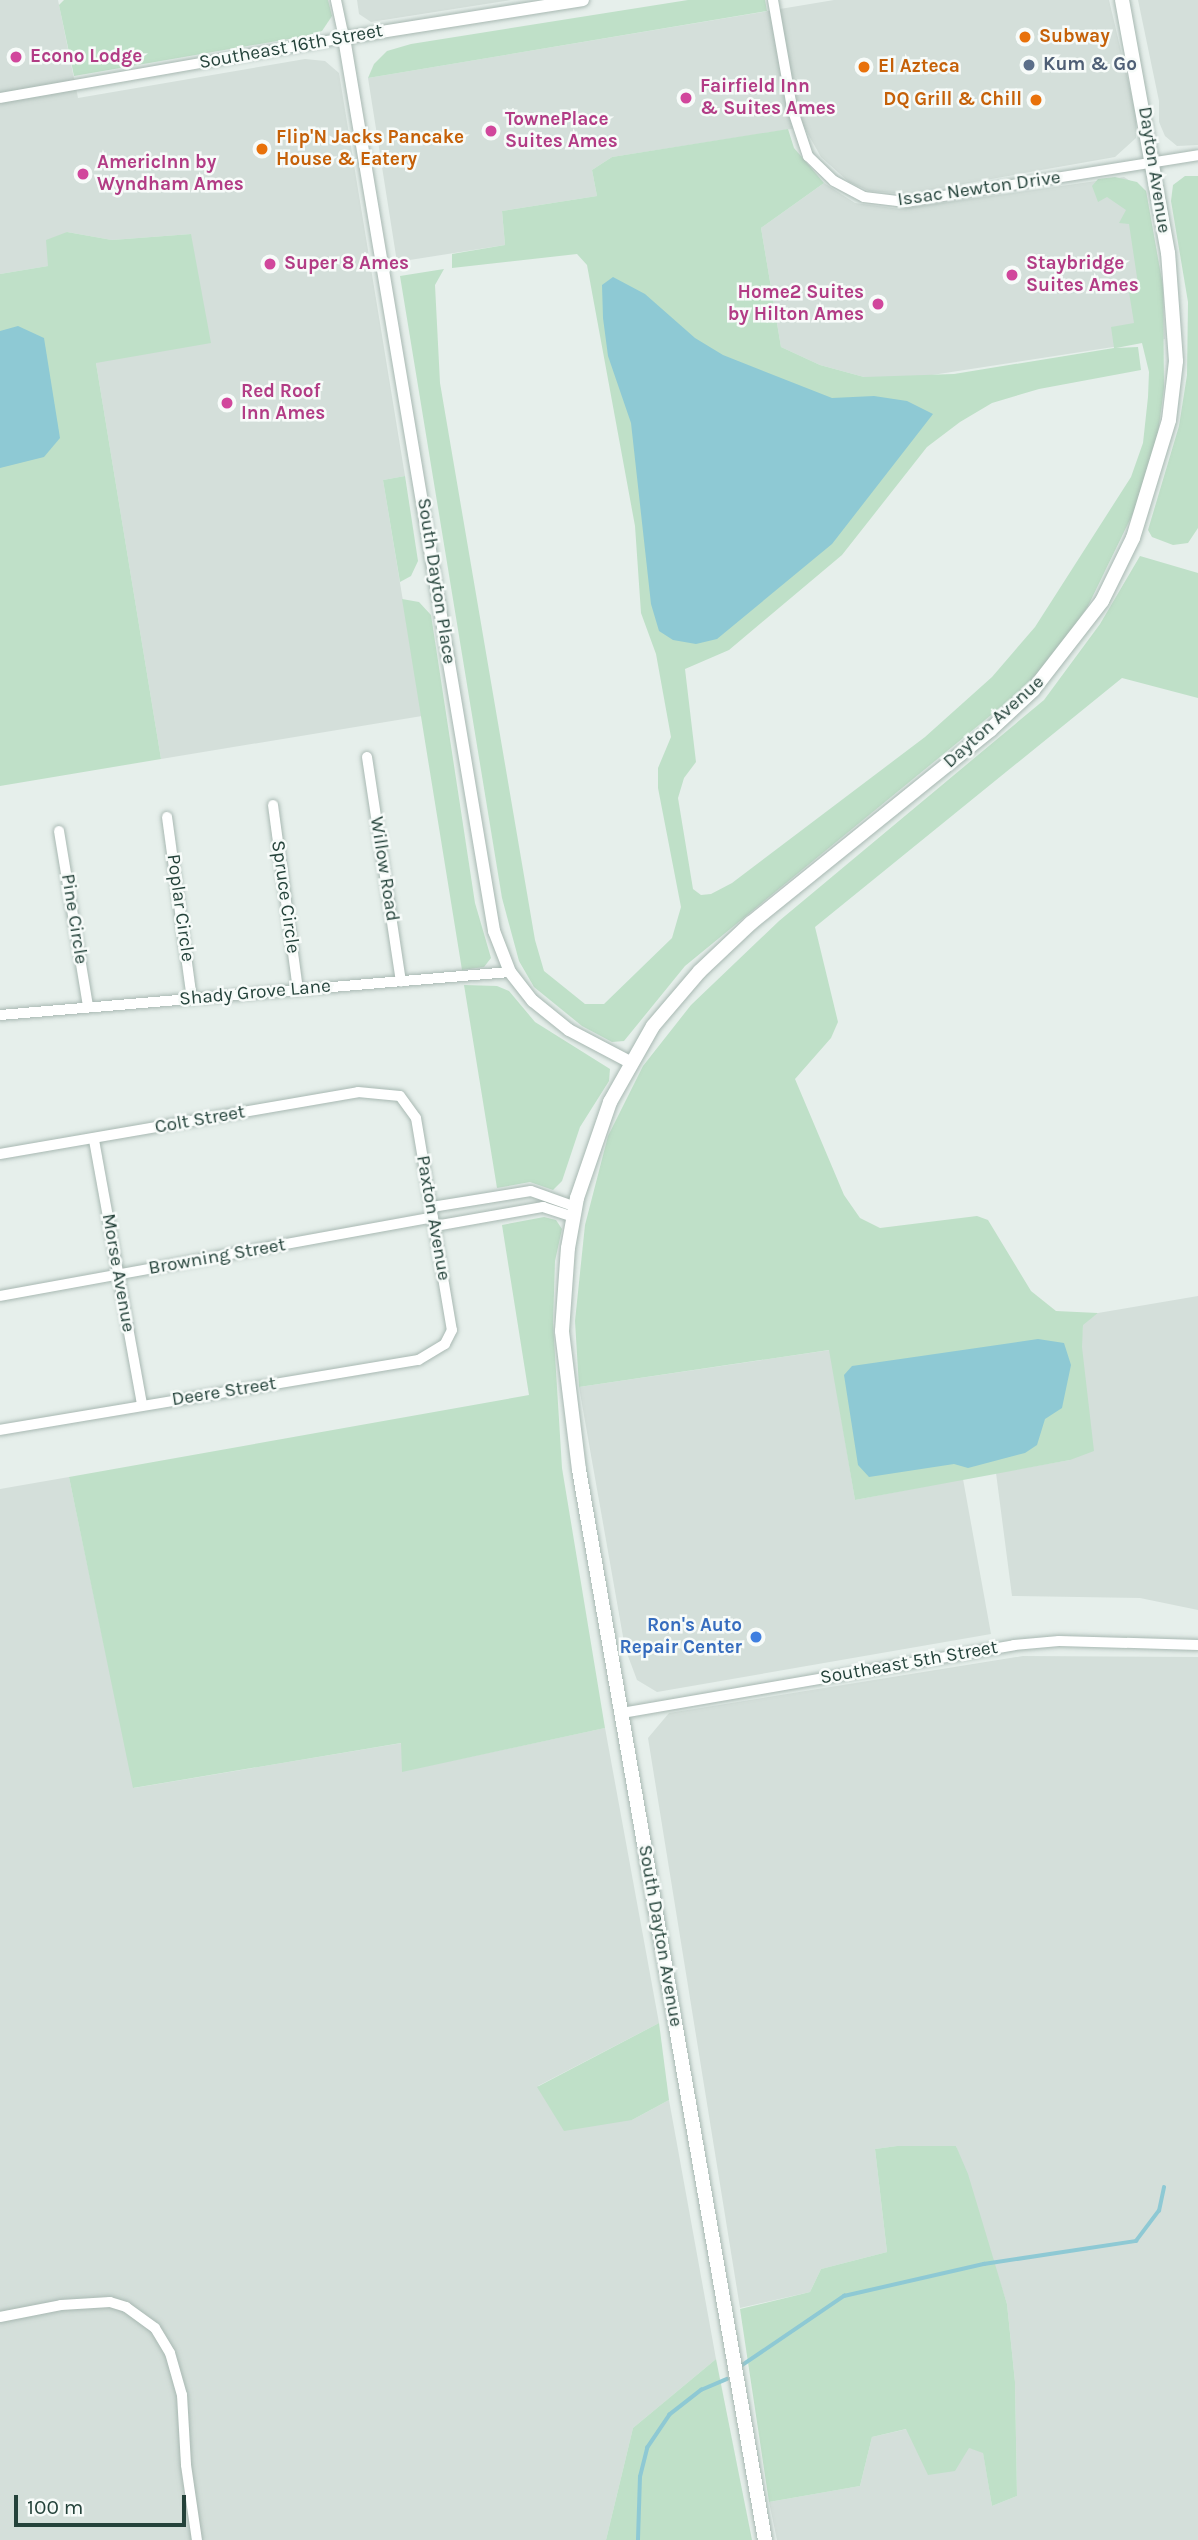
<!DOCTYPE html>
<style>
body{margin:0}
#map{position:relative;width:1198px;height:2540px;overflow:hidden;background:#e6efeb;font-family:Karla,sans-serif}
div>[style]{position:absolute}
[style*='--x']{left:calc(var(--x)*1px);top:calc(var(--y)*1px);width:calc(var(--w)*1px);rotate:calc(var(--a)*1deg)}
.built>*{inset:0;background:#d4dfda}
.green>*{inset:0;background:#bfe0c8}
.water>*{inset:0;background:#8ec9d4}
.stream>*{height:3.5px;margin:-1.75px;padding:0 1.75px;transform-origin:1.75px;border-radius:1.75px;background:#8ec9d4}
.roads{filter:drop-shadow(0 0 2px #a8b8b2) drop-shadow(0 0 2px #a8b8b2)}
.minor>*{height:10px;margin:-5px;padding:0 5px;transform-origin:5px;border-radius:5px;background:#fff}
.tertiary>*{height:12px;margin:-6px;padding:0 6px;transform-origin:6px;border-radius:6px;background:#fff}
.secondary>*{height:14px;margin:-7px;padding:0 7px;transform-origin:7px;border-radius:7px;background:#fff}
.dots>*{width:19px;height:19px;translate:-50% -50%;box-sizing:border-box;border:4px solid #f7fbf9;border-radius:50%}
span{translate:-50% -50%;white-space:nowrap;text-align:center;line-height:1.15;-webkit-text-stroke:5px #f7fbf9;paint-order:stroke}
.food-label{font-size:19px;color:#c56008;font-weight:700}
.left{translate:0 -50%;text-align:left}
.right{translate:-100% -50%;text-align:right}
.street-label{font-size:19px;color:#24423a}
.hotel-label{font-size:19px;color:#b23c85;font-weight:700}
.service-label{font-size:19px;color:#4e5e75;font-weight:700}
.shop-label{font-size:19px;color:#366cbe;font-weight:700}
.scale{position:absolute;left:14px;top:2495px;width:172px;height:32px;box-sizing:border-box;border:4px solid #24423a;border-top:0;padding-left:9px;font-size:21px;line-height:24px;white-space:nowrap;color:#24423a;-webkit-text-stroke:5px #f7fbf9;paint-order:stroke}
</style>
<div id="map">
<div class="built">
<i style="clip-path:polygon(0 0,58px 0,78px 98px,305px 59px,325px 61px,339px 73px,405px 476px,383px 480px,422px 716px,161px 759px,96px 363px,191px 234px,112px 240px,67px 232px,48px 266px,0 274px)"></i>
<i style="clip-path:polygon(357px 0,511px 0,371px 22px,359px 14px)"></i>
<i style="clip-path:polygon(834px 0,1109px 0,1136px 114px,1136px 138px,1115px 157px,907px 194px,869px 191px,849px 182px,821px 157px,804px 127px,612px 157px,592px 170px,597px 196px,502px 211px,505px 245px,397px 262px,368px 78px)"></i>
<i style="clip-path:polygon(1138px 0,1198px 0,1198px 145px,1177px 146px,1165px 136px,1159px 122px,1159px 101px)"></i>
<i style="clip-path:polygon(1124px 177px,1146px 191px,1163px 287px,1165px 339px,906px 379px,864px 377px,820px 365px,781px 347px,761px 228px,824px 183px,855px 203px,900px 209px)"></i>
<i style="clip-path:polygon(1198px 1296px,1198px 1610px,1140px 1598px,1012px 1596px,996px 1473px,1070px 1460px,1083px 1324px,1098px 1313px)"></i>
<i style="clip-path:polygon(830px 1350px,855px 1500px,963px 1479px,991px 1634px,657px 1692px,637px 1680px,625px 1648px,579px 1387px)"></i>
<i style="clip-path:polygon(69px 1477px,134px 1788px,402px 1743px,403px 1771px,605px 1728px,659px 2023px,538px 2086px,632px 2120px,669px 2100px,716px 2359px,633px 2428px,606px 2540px,0 2540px,0 1489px)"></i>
<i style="clip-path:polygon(1023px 1656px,1198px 1657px,1198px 2540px,777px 2540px,769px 2502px,860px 2486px,872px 2437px,907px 2429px,983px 2452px,992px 2506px,1017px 2496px,1015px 2382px,1007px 2304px,956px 2146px,897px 2146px,875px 2149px,887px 2252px,821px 2269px,810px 2292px,740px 2308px,648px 1738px,669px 1713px)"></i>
</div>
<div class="green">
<i style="clip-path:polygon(64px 0,328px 0,332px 16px,322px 31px,306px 36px,74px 76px,59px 5px)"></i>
<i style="clip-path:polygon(688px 0,765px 0,767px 11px,368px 78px,374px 64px,387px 51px,411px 44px)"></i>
<i style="clip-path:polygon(evenodd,788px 129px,794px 148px,824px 183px,761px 228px,781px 347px,820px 365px,864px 377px,954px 374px,1114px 348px,1111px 327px,1134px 323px,1128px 286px,1138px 284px,1129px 224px,1119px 223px,1126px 210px,1107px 197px,1098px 202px,1092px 186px,1098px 179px,1115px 177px,1137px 182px,1146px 191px,1163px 287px,1164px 388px,1157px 441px,1141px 497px,1088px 606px,1064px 642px,1024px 688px,685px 966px,624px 1041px,612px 1042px,582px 1026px,534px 987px,519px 961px,502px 898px,400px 276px,444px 269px,435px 285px,440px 383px,535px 940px,544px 971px,585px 1004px,604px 1004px,672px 938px,681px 907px,658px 788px,658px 768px,671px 737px,656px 654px,641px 613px,635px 526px,587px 265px,577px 254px,452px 268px,452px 254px,505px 245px,502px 211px,597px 196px,592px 170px,612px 157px,788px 129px,1142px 343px,1149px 372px,1148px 397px,1143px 443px,1131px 477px,1035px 627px,992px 677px,925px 737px,732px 883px,711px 894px,701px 895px,693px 889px,678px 798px,684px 778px,696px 762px,685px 669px,729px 650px,842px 555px,927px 447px,960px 422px,992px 403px,1039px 389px,1141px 370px,1138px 347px,1116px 348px,1142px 343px)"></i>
<i style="clip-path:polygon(1185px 176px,1198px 176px,1198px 528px,1188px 543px,1173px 545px,1152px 537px,1148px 530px,1179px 426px,1187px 375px,1188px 302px,1171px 201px,1173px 185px)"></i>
<i style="clip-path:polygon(67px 232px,112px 240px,191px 234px,211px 343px,96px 363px,161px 759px,0 786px,0 274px,48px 266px,46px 240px)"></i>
<i style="clip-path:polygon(405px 476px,418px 561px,411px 576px,400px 582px,383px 480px)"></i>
<i style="clip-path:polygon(1140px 556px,1198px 573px,1198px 698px,1122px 678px,815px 927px,838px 1022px,831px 1038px,795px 1079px,844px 1195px,860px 1218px,880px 1228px,977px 1216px,988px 1220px,1031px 1291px,1056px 1311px,1098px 1313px,1083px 1325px,1082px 1347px,1094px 1451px,1070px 1460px,855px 1500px,829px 1350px,579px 1387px,575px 1321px,585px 1225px,608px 1136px,643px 1066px,691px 1005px,779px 921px,1044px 700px,1100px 624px)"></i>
<i style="clip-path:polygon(402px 599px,419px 602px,431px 615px,475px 903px,491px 958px,484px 967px,462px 970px)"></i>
<i style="clip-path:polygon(464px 985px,497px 986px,509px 991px,535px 1022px,610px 1069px,609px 1081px,580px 1127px,562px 1181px,553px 1190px,530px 1182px,497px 1188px)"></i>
<i style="clip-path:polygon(544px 1217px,556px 1220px,562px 1229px,555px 1261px,553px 1323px,562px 1468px,605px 1728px,402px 1772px,401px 1743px,133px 1788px,69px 1477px,529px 1395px,502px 1225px)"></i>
<i style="clip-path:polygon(659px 2023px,669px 2100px,632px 2120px,564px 2131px,537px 2087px)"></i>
<i style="clip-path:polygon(897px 2146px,956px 2146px,968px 2174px,1007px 2304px,1015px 2382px,1017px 2496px,992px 2506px,983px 2453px,969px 2448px,955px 2471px,928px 2475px,906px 2429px,872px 2437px,860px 2486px,769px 2502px,740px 2309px,810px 2292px,821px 2269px,887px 2252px,875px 2149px)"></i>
<i style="clip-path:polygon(716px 2359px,752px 2540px,606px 2540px,633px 2428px)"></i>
</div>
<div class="water">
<i style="clip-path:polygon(613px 277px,645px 294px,695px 338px,723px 355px,832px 398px,874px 396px,907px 401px,933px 414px,832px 544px,717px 639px,696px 644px,673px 640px,659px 631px,651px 604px,631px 423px,608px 356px,603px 318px,602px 285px)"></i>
<i style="clip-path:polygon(18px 326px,44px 338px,60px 438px,44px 457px,0 468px,0 331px)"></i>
<i style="clip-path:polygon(1038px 1339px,1064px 1343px,1071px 1365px,1062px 1408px,1045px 1419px,1037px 1445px,1025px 1453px,968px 1468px,954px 1464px,869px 1477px,858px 1465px,844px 1375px,852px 1366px)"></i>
</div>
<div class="stream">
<i style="--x:741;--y:2366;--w:125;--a:-34.2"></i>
<i style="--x:844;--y:2296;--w:144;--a:-12.9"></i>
<i style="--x:984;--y:2264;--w:154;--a:-8.6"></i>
<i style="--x:1136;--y:2241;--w:38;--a:-53"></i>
<i style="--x:1159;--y:2211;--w:24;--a:-78"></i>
<i style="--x:638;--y:2540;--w:63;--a:-88.2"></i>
<i style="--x:640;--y:2477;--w:30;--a:-76"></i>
<i style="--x:647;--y:2448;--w:40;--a:-56"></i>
<i style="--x:669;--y:2415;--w:41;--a:-38"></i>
<i style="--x:701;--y:2390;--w:28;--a:-23"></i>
</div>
<div class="roads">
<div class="minor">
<i style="--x:773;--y:0;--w:110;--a:80"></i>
<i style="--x:792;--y:108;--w:51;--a:71.6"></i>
<i style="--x:808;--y:156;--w:36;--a:44"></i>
<i style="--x:834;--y:181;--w:34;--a:28"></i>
<i style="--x:864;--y:197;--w:42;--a:6.8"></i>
<i style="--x:906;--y:202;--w:296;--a:-9.1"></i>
<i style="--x:0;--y:98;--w:349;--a:-9.9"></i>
<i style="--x:344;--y:38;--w:39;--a:-102"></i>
<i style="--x:367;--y:757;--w:227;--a:81.4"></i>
<i style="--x:273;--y:805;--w:187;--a:82.3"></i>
<i style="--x:167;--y:817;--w:184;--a:82.2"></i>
<i style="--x:59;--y:831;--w:178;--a:80.6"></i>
<i style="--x:0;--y:1015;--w:512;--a:-4.82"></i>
<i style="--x:94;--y:1140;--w:269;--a:79.7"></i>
<i style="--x:0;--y:1154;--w:363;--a:-9.8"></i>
<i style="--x:358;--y:1092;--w:42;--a:5.4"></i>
<i style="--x:400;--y:1096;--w:27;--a:54"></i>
<i style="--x:416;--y:1118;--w:215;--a:80.4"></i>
<i style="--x:452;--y:1330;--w:16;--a:117"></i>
<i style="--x:445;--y:1344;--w:31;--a:149"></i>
<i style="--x:418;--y:1360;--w:424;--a:170.5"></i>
<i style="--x:432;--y:1207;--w:100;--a:-9.2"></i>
<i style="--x:531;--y:1191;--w:48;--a:19.6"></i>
<i style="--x:435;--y:1226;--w:110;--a:-10"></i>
<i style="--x:543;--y:1207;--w:33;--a:18"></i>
<i style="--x:0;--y:1296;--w:440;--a:-10.3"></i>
<i style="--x:622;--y:1713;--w:398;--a:-9.8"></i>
<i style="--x:1014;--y:1645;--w:45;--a:-5.1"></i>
<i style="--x:1059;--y:1641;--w:139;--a:1.6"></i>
<i style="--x:0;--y:2317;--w:62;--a:-11.1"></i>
<i style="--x:61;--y:2305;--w:49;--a:-3.5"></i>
<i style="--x:110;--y:2302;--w:17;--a:17"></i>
<i style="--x:126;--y:2307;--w:36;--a:36"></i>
<i style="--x:155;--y:2328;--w:29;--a:59"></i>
<i style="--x:170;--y:2353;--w:44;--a:74.1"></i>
<i style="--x:182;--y:2395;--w:70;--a:86.7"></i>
<i style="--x:186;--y:2465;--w:76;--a:81.7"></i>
</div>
<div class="tertiary">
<i style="--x:583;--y:0;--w:242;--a:171"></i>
<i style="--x:344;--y:38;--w:906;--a:80.46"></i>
<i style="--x:494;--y:931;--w:44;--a:68.7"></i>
<i style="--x:510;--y:972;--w:37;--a:52"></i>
<i style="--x:533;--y:1001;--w:46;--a:38.9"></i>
<i style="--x:569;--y:1030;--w:69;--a:27.7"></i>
</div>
<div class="secondary">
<i style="--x:765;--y:2540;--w:1086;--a:-99.86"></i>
<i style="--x:579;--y:1470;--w:140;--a:-97"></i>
<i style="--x:562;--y:1331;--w:83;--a:-85.9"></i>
<i style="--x:568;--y:1248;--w:51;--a:-79.8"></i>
<i style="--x:577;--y:1198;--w:102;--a:-71"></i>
<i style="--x:610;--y:1102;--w:87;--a:-60.5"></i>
<i style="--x:653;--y:1026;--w:72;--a:-49.5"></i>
<i style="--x:700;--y:971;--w:70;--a:-43.3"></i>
<i style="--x:751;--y:923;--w:307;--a:-38.9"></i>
<i style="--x:990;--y:730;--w:59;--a:-42.9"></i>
<i style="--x:1033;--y:690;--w:113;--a:-52.2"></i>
<i style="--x:1102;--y:601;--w:70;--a:-63.8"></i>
<i style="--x:1133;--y:538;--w:123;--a:-73"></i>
<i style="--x:1169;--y:420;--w:59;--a:-83.2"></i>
<i style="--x:1176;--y:361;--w:108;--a:-94.2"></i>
<i style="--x:1168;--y:253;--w:257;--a:-100.3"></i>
</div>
</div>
<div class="dots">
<i style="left:1025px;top:37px;background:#e8710a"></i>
<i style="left:16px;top:57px;background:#d1479c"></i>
<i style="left:1029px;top:65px;background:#5c6f8a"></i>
<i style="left:864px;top:67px;background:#e8710a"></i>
<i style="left:686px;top:98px;background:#d1479c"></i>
<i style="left:1036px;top:100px;background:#e8710a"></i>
<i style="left:491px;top:131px;background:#d1479c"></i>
<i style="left:262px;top:149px;background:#e8710a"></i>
<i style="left:83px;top:174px;background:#d1479c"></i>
<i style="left:270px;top:264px;background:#d1479c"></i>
<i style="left:1012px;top:275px;background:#d1479c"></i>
<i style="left:878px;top:304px;background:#d1479c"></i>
<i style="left:227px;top:403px;background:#d1479c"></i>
<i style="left:756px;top:1637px;background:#3f7fe0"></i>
</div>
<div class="food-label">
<span class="left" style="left:1039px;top:37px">Subway</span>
<span class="left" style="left:878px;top:67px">El Azteca</span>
<span class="right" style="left:1022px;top:100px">DQ Grill &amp; Chill</span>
<span class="left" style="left:276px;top:149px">Flip'N Jacks Pancake<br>House &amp; Eatery</span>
</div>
<div class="street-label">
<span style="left:291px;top:47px;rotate:-10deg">Southeast 16th Street</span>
<span style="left:1154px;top:170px;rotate:81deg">Dayton Avenue</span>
<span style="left:979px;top:189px;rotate:-8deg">Issac Newton Drive</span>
<span style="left:436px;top:581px;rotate:81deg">South Dayton Place</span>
<span style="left:994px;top:722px;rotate:-42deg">Dayton Avenue</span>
<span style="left:384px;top:869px;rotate:81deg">Willow Road</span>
<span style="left:285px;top:897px;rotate:82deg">Spruce Circle</span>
<span style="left:180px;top:908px;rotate:82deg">Poplar Circle</span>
<span style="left:74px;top:919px;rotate:81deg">Pine Circle</span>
<span style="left:255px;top:993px;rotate:-5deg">Shady Grove Lane</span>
<span style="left:200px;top:1120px;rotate:-10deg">Colt Street</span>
<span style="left:433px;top:1218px;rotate:80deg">Paxton Avenue</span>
<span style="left:217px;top:1257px;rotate:-10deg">Browning Street</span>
<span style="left:118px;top:1273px;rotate:80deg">Morse Avenue</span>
<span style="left:224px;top:1392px;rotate:-9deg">Deere Street</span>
<span style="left:909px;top:1663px;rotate:-10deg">Southeast 5th Street</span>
<span style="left:660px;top:1936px;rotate:80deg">South Dayton Avenue</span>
</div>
<div class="hotel-label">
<span class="left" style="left:30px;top:57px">Econo Lodge</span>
<span class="left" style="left:700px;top:98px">Fairfield Inn<br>&amp; Suites Ames</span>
<span class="left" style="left:505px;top:131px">TownePlace<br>Suites Ames</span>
<span class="left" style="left:97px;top:174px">AmericInn by<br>Wyndham Ames</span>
<span class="left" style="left:284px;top:264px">Super 8 Ames</span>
<span class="left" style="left:1026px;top:275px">Staybridge<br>Suites Ames</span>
<span class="right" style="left:864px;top:304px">Home2 Suites<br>by Hilton Ames</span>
<span class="left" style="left:241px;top:403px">Red Roof<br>Inn Ames</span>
</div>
<div class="service-label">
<span class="left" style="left:1043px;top:65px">Kum &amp; Go</span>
</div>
<div class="shop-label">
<span class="right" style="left:742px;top:1637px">Ron's Auto<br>Repair Center</span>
</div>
<div class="scale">100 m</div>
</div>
